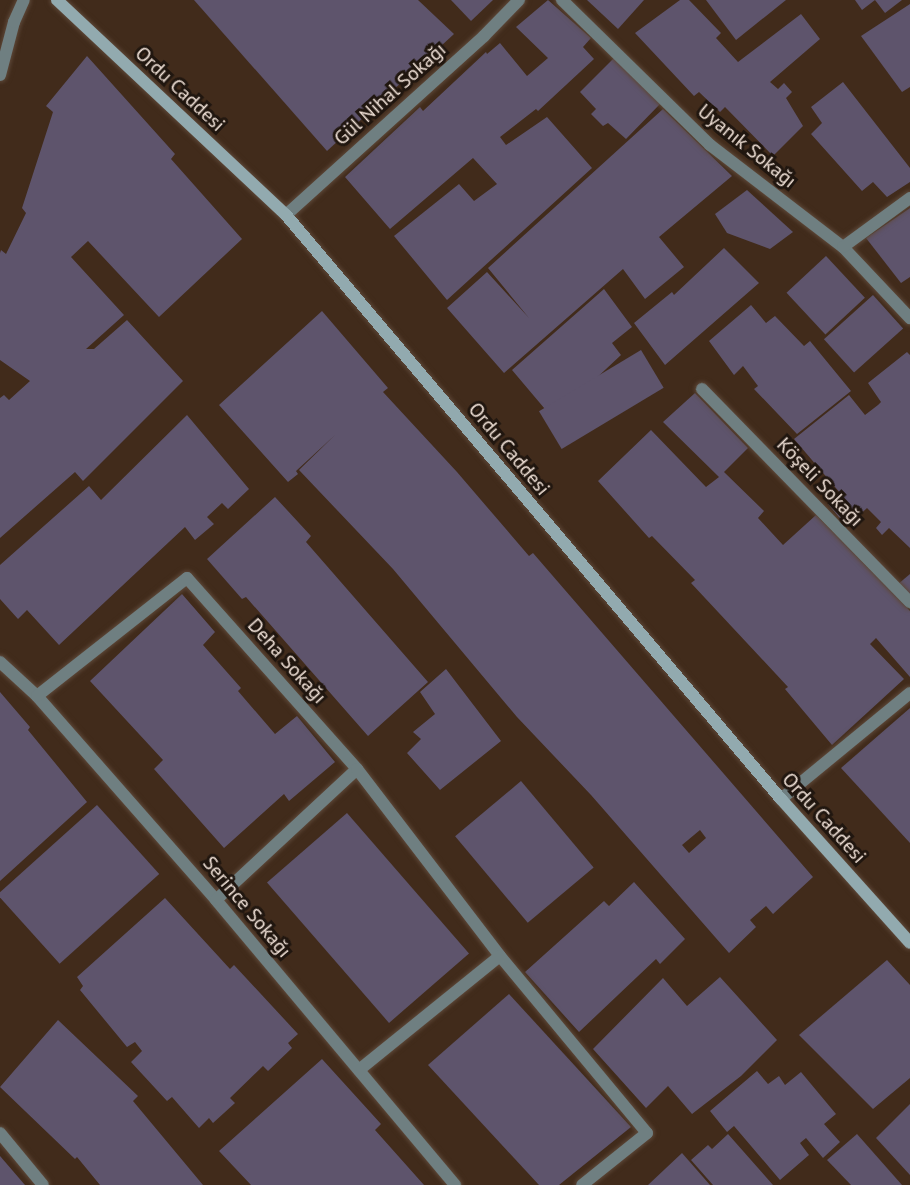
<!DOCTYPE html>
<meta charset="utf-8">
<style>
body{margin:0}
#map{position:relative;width:910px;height:1185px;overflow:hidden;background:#412b1b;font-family:"PT Sans",sans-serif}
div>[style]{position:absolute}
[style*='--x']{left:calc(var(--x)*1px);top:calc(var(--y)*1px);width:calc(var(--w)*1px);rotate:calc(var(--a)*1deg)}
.building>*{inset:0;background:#5e546c;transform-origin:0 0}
.roads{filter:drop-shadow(0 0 2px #5d4839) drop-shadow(0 0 2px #5d4839)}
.street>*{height:12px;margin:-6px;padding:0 6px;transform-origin:6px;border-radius:6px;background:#6f7f81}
.secondary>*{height:12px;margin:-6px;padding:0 6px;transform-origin:6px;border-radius:6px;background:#92aaaf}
span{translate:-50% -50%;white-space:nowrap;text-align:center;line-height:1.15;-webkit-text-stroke:6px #20160f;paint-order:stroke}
.street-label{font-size:20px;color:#f0e1d7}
</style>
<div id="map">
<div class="building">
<i style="clip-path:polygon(194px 0,418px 0,454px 34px,327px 151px)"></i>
<i style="clip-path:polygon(451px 0,493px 0,471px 21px)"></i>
<i style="clip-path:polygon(548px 0,591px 38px,583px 47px,594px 59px,538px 111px,536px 109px,500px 137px,506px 145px,547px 117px,592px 168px,447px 300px,394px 236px,459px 184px,474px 201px,497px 184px,473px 158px,390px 229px,345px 177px,420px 107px,423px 111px,486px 52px,487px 54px,500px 43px,527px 76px,548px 58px,516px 27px)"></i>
<i style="clip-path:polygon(587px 0,644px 0,618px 29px)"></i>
<i style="clip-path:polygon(680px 0,689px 0,721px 33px,716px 38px,738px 62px,801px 14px,820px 39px,770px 82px,778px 89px,784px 83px,792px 92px,786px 98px,803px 126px,773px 156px,725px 107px,720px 112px,699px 92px,694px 96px,635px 33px)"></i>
<i style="clip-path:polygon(706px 0,786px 0,736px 40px)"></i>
<i style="clip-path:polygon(855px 0,875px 0,862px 10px)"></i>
<i style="clip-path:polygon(875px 0,902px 0,885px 13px)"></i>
<i style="clip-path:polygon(910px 4px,910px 87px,902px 92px,861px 36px)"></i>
<i style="clip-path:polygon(87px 56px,175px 154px,171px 159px,242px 239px,159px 317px,88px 241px,71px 257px,124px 315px,86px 349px,94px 349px,127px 320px,183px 381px,83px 481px,75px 472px,0 538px,0 398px,4px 395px,9px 400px,30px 381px,0 360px,0 253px,1px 250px,6px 254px,26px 213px,22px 208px,53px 112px,46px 106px)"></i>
<i style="clip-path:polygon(614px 58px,660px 104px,626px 139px,608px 123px,603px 126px,591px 114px,596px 109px,580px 92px)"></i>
<i style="clip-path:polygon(843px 82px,910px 168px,910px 182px,887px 197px,873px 182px,862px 191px,811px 134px,822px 123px,811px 107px)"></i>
<i style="clip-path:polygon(663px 109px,732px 176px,659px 237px,684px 267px,645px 299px,623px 269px,504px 373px,447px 308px,487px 272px,529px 318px,488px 268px)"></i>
<i style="clip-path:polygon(747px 190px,793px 232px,770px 249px,727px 233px,715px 214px)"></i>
<i style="clip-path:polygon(910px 208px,910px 277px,901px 283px,866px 238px)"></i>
<i style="clip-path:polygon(724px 248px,759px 283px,665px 365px,634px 323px,672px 292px,674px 295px)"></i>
<i style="left:826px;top:256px;width:57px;height:54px;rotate:47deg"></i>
<i style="clip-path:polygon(604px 289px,632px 327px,612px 343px,621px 355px,574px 399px,567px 399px,550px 415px,512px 370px)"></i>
<i style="left:873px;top:295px;width:45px;height:66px;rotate:48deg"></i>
<i style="clip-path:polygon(751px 305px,766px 323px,775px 316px,804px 346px,810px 341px,851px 391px,797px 434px,754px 389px,758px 386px,743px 366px,734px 375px,709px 341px)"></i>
<i style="clip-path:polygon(evenodd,322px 311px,388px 388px,383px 392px,457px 472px,529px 556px,533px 553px,813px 877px,773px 914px,766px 906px,750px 920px,756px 927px,729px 953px,591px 795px,517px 717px,393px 569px,299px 470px,335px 435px,296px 471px,298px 474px,288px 482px,219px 405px,322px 311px,700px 830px,706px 838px,689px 853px,682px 845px,700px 830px)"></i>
<i style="left:641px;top:350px;width:44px;height:119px;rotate:59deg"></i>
<i style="clip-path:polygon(907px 352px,910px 355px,910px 548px,889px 528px,882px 535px,876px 528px,881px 522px,867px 508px,847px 527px,828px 504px,841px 494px,794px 439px,849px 395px,865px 415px,878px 405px,881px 402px,868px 383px)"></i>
<i style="clip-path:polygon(695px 393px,748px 448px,724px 472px,764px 511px,758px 518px,783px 545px,816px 515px,910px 611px,910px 677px,876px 638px,870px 644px,904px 679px,832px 745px,785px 689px,788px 687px,691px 583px,695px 580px,652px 536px,649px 538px,598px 481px,651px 430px,706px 487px,719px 477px,663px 422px)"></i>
<i style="clip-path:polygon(187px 415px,249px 489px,228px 509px,222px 503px,207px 517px,214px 524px,195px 540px,185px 527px,59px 645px,27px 610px,18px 619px,0 599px,0 565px,89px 486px,101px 500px)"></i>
<i style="clip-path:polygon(275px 497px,311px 536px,306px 542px,428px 682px,368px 736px,246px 597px,242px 599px,207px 559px)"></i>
<i style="clip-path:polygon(910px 574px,910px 598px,897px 585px)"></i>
<i style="clip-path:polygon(182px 594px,215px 632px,203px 645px,241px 688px,238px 691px,275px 734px,297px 716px,335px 762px,289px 801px,284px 794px,224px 848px,154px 769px,163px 760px,90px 681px)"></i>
<i style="clip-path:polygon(446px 669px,501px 741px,440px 790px,407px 753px,421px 739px,413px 732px,435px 714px,420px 692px)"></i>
<i style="clip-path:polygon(0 692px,30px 727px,28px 730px,87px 802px,0 881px)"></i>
<i style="clip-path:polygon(910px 708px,910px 843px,841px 768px)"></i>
<i style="left:521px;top:781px;width:113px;height:86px;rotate:50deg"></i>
<i style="left:97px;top:805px;width:93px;height:134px;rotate:48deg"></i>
<i style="left:347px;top:813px;width:186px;height:106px;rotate:49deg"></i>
<i style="clip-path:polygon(634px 882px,685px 939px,660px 964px,656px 959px,579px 1032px,525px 972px,604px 901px,609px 906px)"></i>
<i style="clip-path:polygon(165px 898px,230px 969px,234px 965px,298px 1034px,288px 1043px,292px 1048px,268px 1071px,263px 1066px,230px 1098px,235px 1103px,213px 1123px,209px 1118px,199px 1128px,172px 1097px,167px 1101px,131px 1062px,142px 1051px,135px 1042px,127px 1047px,80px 990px,83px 986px,77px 977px)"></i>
<i style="clip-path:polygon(887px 960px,910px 985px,910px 1078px,873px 1109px,799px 1035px)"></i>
<i style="clip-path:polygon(720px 977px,777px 1040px,741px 1076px,692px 1114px,668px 1086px,646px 1108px,593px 1049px,663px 978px,687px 1006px)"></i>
<i style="clip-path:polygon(509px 994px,631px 1127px,559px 1185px,539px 1185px,428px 1065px)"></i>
<i style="clip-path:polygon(58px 1020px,138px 1096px,133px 1101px,203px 1185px,100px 1185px,77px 1157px,75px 1159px,0 1087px)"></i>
<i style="clip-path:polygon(322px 1059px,381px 1124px,375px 1130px,424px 1185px,251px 1185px,219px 1151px)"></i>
<i style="clip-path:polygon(757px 1071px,768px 1084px,779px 1076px,785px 1085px,801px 1072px,836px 1114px,824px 1124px,840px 1142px,823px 1158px,806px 1138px,800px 1143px,809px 1155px,780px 1180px,734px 1126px,727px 1132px,710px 1111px)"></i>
<i style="clip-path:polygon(910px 1104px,910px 1175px,876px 1138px)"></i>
<i style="clip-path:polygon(728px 1134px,773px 1185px,713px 1185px,691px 1160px,708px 1145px,712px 1149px)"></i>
<i style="clip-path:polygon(857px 1134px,902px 1185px,851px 1185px,827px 1160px)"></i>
<i style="clip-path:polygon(682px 1153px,710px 1185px,648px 1185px)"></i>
<i style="clip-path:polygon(0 1156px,25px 1185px,0 1185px)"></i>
</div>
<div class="roads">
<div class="street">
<i style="--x:562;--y:0;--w:207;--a:44.4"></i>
<i style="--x:710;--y:145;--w:168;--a:37.5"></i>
<i style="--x:843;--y:247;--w:98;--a:46.7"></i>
<i style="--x:0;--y:75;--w:55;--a:-75.2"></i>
<i style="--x:14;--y:22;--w:24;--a:-66"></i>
<i style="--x:286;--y:215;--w:267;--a:-42.1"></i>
<i style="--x:484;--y:36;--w:50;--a:-45.8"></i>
<i style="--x:843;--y:247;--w:83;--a:-36.2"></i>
<i style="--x:702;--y:389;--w:298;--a:45.7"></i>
<i style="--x:0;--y:662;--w:50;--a:42.6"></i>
<i style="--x:37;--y:696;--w:271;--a:48.7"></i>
<i style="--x:216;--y:900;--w:372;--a:50"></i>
<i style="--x:37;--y:696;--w:191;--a:-38.2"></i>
<i style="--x:187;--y:578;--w:256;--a:48.3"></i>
<i style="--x:357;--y:769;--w:192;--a:137.1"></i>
<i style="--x:357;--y:769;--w:235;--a:52.6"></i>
<i style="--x:500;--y:956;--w:230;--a:50.3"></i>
<i style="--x:647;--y:1133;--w:83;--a:141.3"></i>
<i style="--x:781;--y:799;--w:167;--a:-39.4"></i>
<i style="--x:359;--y:1070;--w:181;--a:-39"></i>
<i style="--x:0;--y:1133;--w:67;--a:50.4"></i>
</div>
<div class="secondary">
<i style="--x:57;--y:0;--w:314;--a:43.2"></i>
<i style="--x:286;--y:215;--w:766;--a:49.72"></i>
<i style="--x:781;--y:799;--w:193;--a:48.1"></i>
</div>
</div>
<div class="street-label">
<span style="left:180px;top:89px;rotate:43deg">Ordu Caddesi</span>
<span style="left:390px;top:94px;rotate:-42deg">Gül Nihal Sokağı</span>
<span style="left:747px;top:146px;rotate:39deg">Uyanık Sokağı</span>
<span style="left:509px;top:449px;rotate:50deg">Ordu Caddesi</span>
<span style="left:820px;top:482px;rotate:46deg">Köşeli Sokağı</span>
<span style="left:287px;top:661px;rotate:48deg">Deha Sokağı</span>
<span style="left:824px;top:818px;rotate:48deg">Ordu Caddesi</span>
<span style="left:247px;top:907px;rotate:50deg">Serince Sokağı</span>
</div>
</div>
